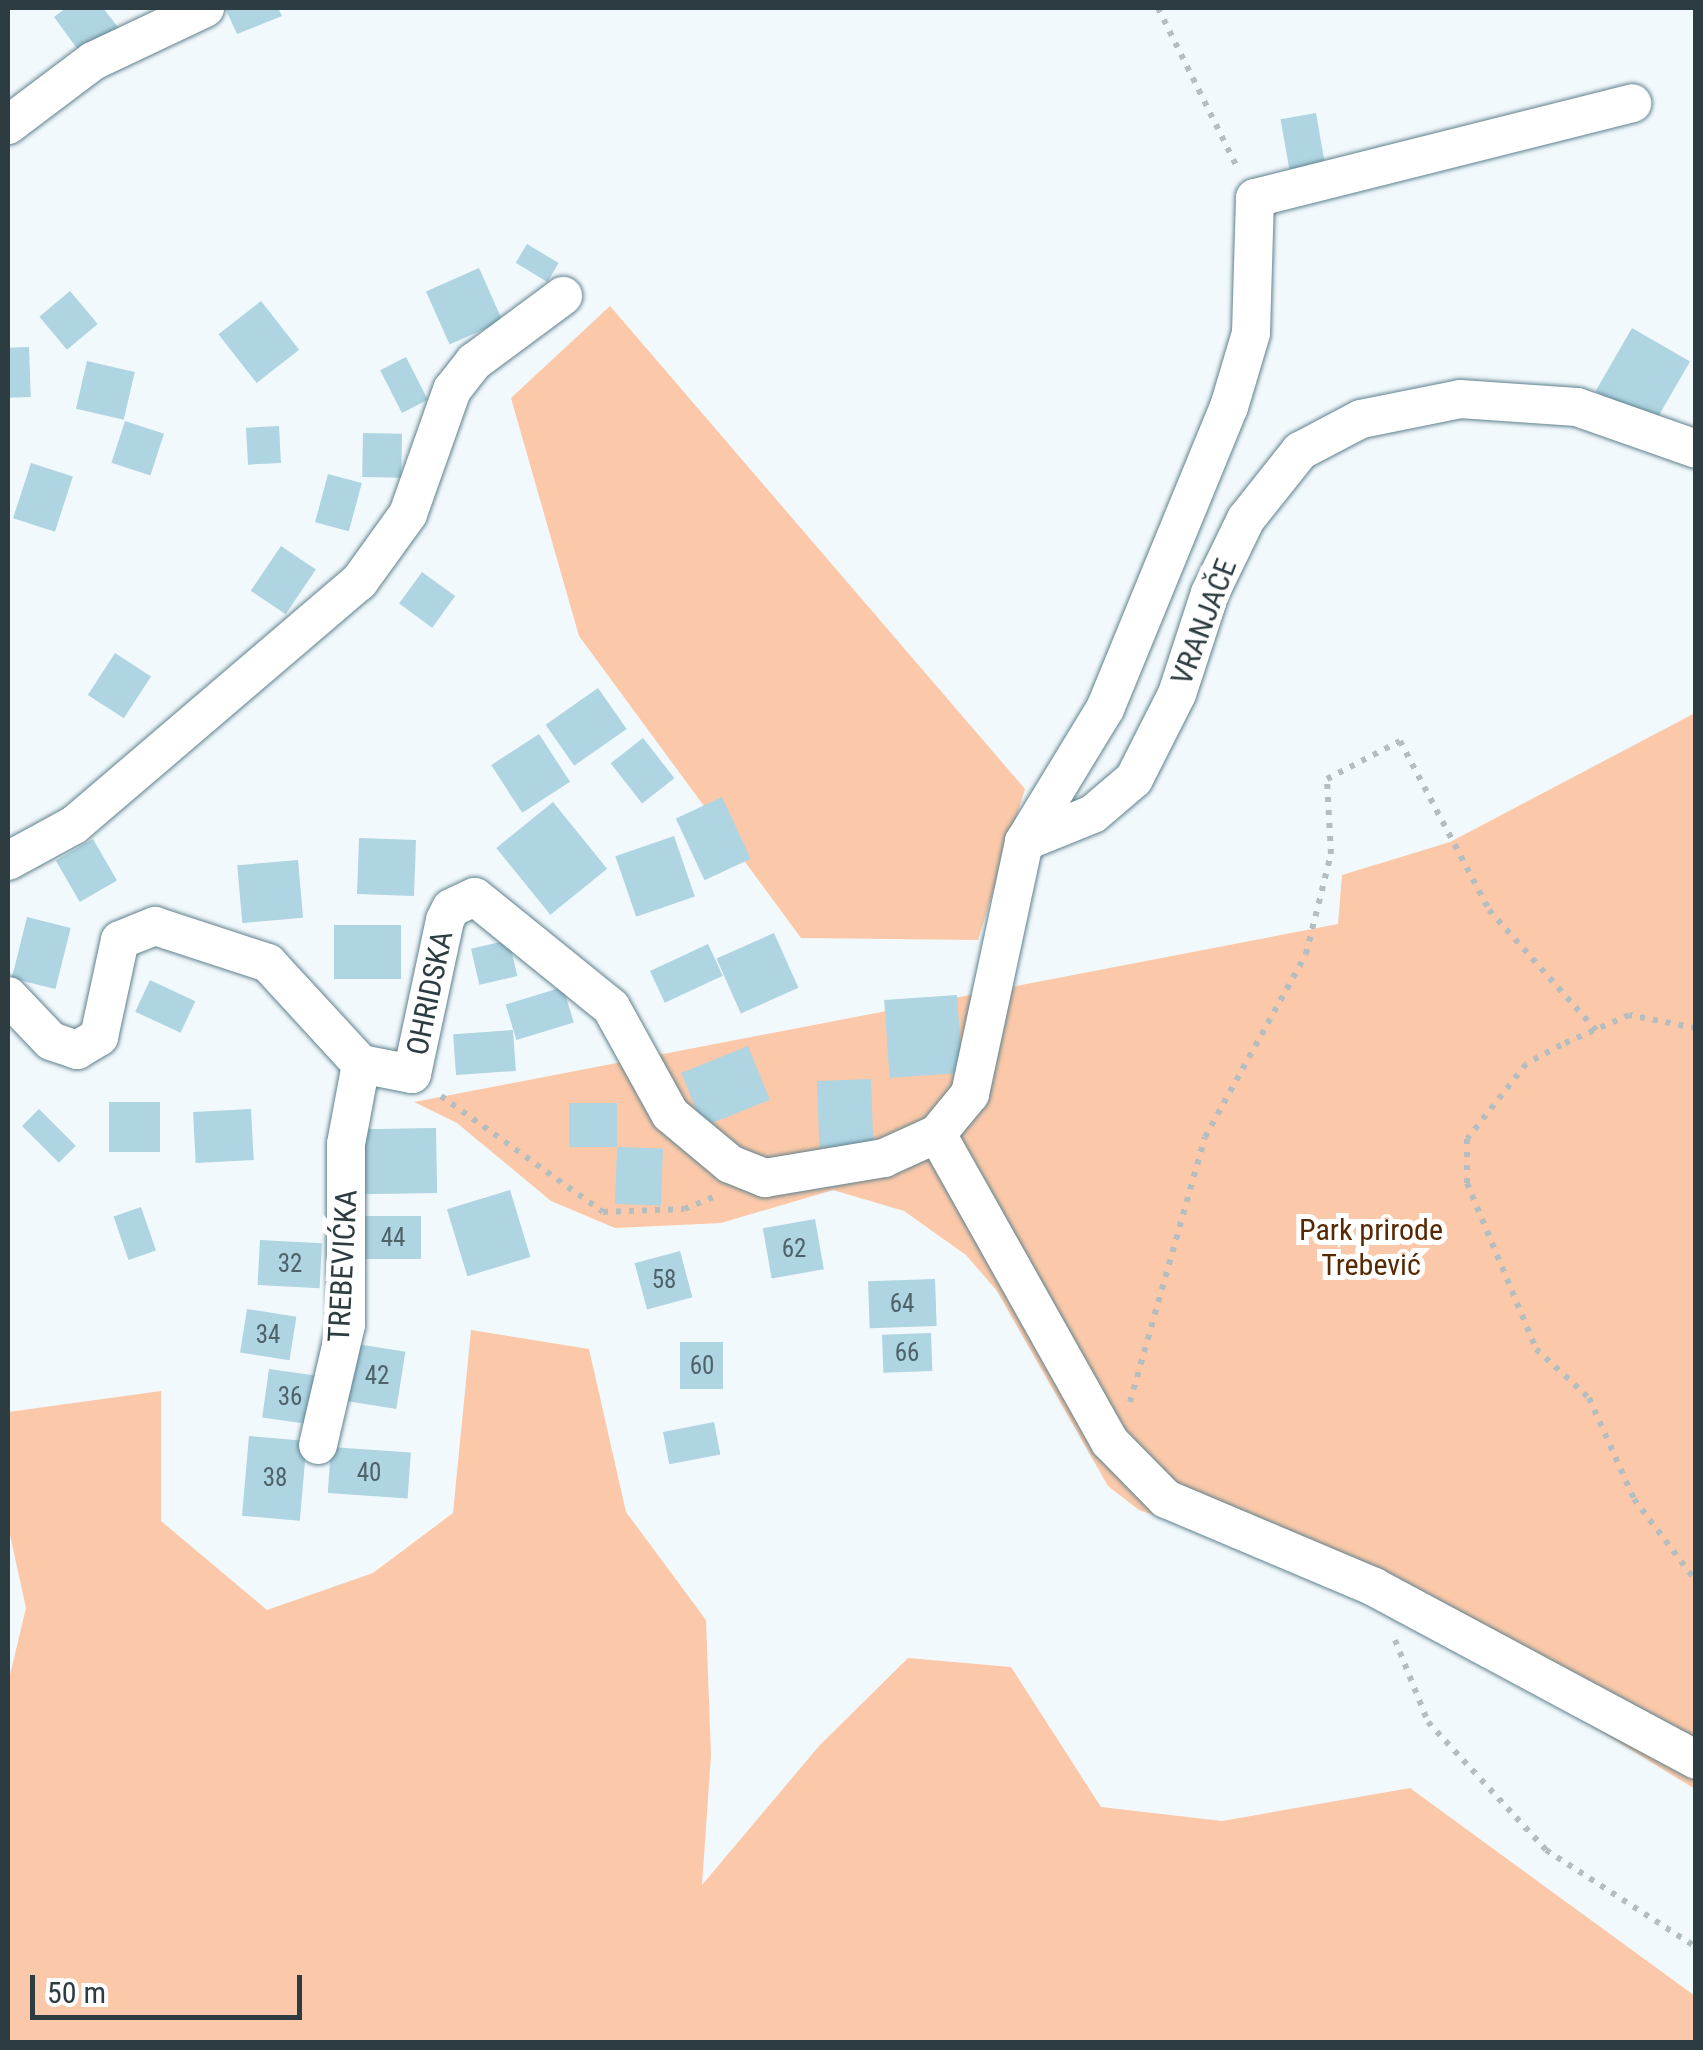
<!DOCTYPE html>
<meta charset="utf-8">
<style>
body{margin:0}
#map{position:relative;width:1703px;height:2050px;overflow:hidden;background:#f2f9fc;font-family:"Roboto Condensed",sans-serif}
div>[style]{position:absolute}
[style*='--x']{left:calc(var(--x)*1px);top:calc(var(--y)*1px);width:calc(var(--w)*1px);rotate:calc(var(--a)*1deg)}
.green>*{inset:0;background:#fbc9a9}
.building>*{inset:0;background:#afd4e2;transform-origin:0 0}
.path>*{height:6px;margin-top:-3px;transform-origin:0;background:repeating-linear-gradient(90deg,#b4bec1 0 5px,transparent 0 13px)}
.roads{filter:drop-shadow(0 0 2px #5f818d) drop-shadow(0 0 2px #5f818d)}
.minor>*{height:38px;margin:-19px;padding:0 19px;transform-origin:19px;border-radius:19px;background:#fff}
span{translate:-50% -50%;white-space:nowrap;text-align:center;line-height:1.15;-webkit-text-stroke:10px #fff;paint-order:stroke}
.number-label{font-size:25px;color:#4e6269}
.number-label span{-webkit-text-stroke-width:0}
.street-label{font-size:30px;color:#2d3c41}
.park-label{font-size:30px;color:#572902}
.frame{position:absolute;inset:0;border:10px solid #2d3c41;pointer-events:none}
.scale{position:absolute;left:30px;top:1975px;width:272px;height:45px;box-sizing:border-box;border:5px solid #2d3c41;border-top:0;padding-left:12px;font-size:30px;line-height:35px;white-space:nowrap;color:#2d3c41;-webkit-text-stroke:8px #fff;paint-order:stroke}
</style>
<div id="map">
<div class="green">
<i style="clip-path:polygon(610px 306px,1025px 789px,978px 940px,801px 938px,579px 636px,511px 398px)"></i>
<i style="clip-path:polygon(1695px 713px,1695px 1789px,1497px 1668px,1257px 1551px,1139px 1510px,1108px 1486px,997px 1291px,966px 1255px,904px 1211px,833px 1190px,721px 1223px,615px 1228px,551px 1201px,457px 1123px,414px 1102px,1338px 924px,1342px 875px,1450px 842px)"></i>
<i style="clip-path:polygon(471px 1330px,589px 1349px,626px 1512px,706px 1620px,711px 1755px,702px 1885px,819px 1746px,908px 1658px,1011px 1667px,1101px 1807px,1222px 1821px,1410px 1788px,1695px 1996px,1695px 2042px,8px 2042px,8px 1683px,26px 1608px,8px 1526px,8px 1412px,161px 1391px,161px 1521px,267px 1610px,373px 1573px,453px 1513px)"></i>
</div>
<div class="building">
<i style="clip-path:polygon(66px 8px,103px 8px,121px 31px,84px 58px,54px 17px)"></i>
<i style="clip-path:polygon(225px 8px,278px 8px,282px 16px,237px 34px)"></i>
<i style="left:1316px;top:113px;width:62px;height:36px;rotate:80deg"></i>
<i style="left:527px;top:244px;width:37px;height:22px;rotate:31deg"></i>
<i style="left:479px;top:268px;width:58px;height:58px;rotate:66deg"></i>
<i style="left:70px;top:291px;width:43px;height:40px;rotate:50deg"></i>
<i style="left:261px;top:301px;width:62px;height:54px;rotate:52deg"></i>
<i style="left:1632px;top:328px;width:67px;height:73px;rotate:30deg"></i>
<i style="left:29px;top:347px;width:50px;height:21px;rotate:88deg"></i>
<i style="left:406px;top:357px;width:48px;height:29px;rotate:63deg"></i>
<i style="left:87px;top:361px;width:49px;height:49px;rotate:13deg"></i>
<i style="left:125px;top:421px;width:41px;height:44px;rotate:18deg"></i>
<i style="left:279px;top:426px;width:37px;height:33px;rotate:87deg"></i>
<i style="left:363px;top:433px;width:39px;height:44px;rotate:1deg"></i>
<i style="left:31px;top:463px;width:44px;height:58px;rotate:18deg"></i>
<i style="left:328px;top:474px;width:35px;height:50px;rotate:15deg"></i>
<i style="left:281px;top:546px;width:42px;height:54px;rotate:34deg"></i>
<i style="left:422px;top:572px;width:41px;height:39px;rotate:36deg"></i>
<i style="left:115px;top:653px;width:43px;height:50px;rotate:33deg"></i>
<i style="left:598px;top:688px;width:50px;height:64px;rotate:55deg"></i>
<i style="left:539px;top:734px;width:57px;height:57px;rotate:57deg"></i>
<i style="left:643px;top:738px;width:51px;height:41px;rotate:52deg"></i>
<i style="left:722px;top:797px;width:68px;height:51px;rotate:65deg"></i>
<i style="left:553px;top:802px;width:86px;height:73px;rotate:51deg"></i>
<i style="left:674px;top:836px;width:64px;height:62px;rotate:71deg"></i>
<i style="left:359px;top:838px;width:57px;height:56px;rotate:2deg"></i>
<i style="left:93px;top:839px;width:48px;height:43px;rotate:60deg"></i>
<i style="left:298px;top:860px;width:58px;height:61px;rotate:85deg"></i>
<i style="left:27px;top:917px;width:45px;height:63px;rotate:14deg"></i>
<i style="left:334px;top:925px;width:67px;height:54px"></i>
<i style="left:774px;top:933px;width:60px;height:63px;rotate:66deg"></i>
<i style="left:509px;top:940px;width:37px;height:39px;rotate:77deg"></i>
<i style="left:708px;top:944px;width:35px;height:64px;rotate:65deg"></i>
<i style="left:150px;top:980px;width:50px;height:35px;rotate:25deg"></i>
<i style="left:563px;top:987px;width:37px;height:60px;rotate:73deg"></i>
<i style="left:957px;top:995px;width:78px;height:73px;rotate:86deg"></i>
<i style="left:513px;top:1030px;width:41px;height:60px;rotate:86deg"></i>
<i style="left:748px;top:1046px;width:58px;height:72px;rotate:68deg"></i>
<i style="left:871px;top:1079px;width:67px;height:54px;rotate:88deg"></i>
<i style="left:109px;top:1102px;width:51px;height:50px"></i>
<i style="left:569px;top:1103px;width:48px;height:44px"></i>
<i style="left:39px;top:1109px;width:52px;height:24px;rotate:45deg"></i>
<i style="left:251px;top:1109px;width:51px;height:58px;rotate:87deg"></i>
<i style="left:436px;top:1128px;width:65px;height:75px;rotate:89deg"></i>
<i style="left:617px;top:1147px;width:46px;height:57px;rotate:2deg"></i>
<i style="left:510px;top:1190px;width:70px;height:66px;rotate:73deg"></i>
<i style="left:141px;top:1207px;width:46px;height:29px;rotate:71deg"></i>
<i style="left:364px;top:1216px;width:57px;height:43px"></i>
<i style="left:815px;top:1219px;width:51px;height:53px;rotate:80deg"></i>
<i style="left:260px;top:1240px;width:62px;height:45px;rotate:3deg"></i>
<i style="left:680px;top:1251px;width:48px;height:47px;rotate:75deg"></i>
<i style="left:935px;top:1279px;width:47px;height:67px;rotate:88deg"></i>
<i style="left:247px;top:1309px;width:50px;height:44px;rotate:9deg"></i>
<i style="left:931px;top:1333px;width:38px;height:49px;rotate:88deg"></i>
<i style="left:680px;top:1342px;width:43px;height:47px"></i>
<i style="left:357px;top:1344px;width:49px;height:58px;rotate:9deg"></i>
<i style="left:269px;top:1369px;width:50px;height:49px;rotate:8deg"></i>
<i style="left:714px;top:1422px;width:33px;height:52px;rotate:79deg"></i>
<i style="left:249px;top:1436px;width:58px;height:80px;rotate:5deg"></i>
<i style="left:331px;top:1447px;width:80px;height:46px;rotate:4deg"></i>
</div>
<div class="path">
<i style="--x:1158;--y:8;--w:182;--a:63.6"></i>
<i style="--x:1696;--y:1028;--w:68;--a:-169"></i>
<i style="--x:1629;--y:1015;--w:74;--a:156.2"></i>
<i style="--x:1561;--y:1045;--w:40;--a:152"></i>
<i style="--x:1526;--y:1064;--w:95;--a:128.2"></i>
<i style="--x:1467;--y:1139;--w:44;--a:90"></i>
<i style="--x:1467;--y:1183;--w:180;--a:67.4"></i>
<i style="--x:1536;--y:1349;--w:72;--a:42.8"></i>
<i style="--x:1589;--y:1398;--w:111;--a:66"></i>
<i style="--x:1634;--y:1499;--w:103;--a:52.9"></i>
<i style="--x:441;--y:1096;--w:199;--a:35.6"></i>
<i style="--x:603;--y:1212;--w:81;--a:-2.1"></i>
<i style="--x:684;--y:1209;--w:32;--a:-22"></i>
<i style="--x:1130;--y:1402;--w:275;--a:-74.2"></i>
<i style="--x:1205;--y:1137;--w:209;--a:-61.1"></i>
<i style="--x:1306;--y:954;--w:103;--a:-76"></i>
<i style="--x:1331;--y:854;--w:75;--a:-93.1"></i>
<i style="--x:1327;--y:779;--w:82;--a:-27.5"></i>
<i style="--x:1400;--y:741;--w:191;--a:62.2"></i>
<i style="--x:1489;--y:910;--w:161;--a:48.3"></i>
<i style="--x:1395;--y:1640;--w:88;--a:68.1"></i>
<i style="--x:1428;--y:1722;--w:174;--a:47.3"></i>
<i style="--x:1546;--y:1850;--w:179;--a:32.9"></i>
</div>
<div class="roads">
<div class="minor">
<i style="--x:8;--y:125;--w:106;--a:-37"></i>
<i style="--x:93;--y:61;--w:124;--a:-25.3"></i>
<i style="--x:1024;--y:842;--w:156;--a:-58.7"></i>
<i style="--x:1105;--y:709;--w:326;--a:-67.7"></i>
<i style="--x:1229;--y:407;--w:77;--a:-73.4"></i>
<i style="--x:1251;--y:333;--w:135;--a:-88.3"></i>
<i style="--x:1255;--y:198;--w:389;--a:-14.1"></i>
<i style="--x:8;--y:861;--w:75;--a:-28.6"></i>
<i style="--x:74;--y:825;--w:375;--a:-40.5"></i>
<i style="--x:359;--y:582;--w:84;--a:-54.2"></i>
<i style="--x:408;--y:514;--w:132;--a:-70.5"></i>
<i style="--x:452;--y:390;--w:36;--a:-52"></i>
<i style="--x:474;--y:362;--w:111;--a:-36.6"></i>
<i style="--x:8;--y:996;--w:62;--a:46.3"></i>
<i style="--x:51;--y:1041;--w:28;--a:19"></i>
<i style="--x:77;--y:1050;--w:26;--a:-31"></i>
<i style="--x:99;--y:1037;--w:99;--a:-77.8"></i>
<i style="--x:120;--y:940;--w:38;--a:-22"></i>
<i style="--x:155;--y:926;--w:119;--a:18.1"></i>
<i style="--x:268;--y:963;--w:137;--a:47.4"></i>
<i style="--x:361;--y:1064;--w:52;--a:11.1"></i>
<i style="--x:412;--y:1074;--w:157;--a:-77.9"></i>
<i style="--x:445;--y:920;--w:13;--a:-63"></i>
<i style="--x:451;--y:908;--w:26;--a:-25"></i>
<i style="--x:475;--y:897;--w:175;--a:39"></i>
<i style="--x:611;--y:1007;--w:122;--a:61.1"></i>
<i style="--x:670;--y:1114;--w:78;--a:39.8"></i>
<i style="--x:730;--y:1164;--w:38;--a:22"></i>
<i style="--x:765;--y:1178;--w:121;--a:-9.5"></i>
<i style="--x:884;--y:1158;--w:58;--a:-24.4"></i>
<i style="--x:937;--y:1134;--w:52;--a:-50.5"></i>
<i style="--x:970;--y:1094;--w:258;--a:-77.9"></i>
<i style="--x:1024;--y:842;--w:74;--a:-22.1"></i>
<i style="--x:1093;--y:814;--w:54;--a:-40.5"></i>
<i style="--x:1134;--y:779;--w:95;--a:-63.2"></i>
<i style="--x:1177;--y:694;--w:106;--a:-71.9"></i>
<i style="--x:1210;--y:593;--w:82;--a:-64.1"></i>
<i style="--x:1246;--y:519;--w:87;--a:-51.5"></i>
<i style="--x:1300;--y:451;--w:69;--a:-27.7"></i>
<i style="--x:1361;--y:419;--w:101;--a:-11.4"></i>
<i style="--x:1460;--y:399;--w:117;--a:3.9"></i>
<i style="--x:1577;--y:407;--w:126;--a:19.4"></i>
<i style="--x:937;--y:1134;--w:353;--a:60.7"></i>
<i style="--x:1110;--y:1442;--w:80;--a:45.5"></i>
<i style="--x:1166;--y:1499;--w:226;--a:22.9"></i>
<i style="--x:1374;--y:1587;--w:366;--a:28.2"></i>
<i style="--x:318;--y:1445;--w:123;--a:-76.9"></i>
<i style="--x:346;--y:1325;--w:181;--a:-90"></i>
<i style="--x:346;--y:1144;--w:81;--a:-79.4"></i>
</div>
</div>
<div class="number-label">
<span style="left:393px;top:1238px">44</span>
<span style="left:794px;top:1249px">62</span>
<span style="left:290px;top:1264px">32</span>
<span style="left:664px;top:1280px">58</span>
<span style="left:902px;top:1304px">64</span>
<span style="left:268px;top:1335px">34</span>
<span style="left:907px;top:1353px">66</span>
<span style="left:702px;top:1366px">60</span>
<span style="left:377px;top:1376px">42</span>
<span style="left:290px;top:1397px">36</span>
<span style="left:369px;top:1473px">40</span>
<span style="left:275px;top:1478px">38</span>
</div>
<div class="street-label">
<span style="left:1204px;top:622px;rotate:-69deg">VRANJAČE</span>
<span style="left:430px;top:993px;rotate:-78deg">OHRIDSKA</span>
<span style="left:343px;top:1266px;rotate:-87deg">TREBEVIĆKA</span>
</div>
<div class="park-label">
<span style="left:1371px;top:1247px">Park prirode<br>Trebević</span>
</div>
<div class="frame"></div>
<div class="scale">50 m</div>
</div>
